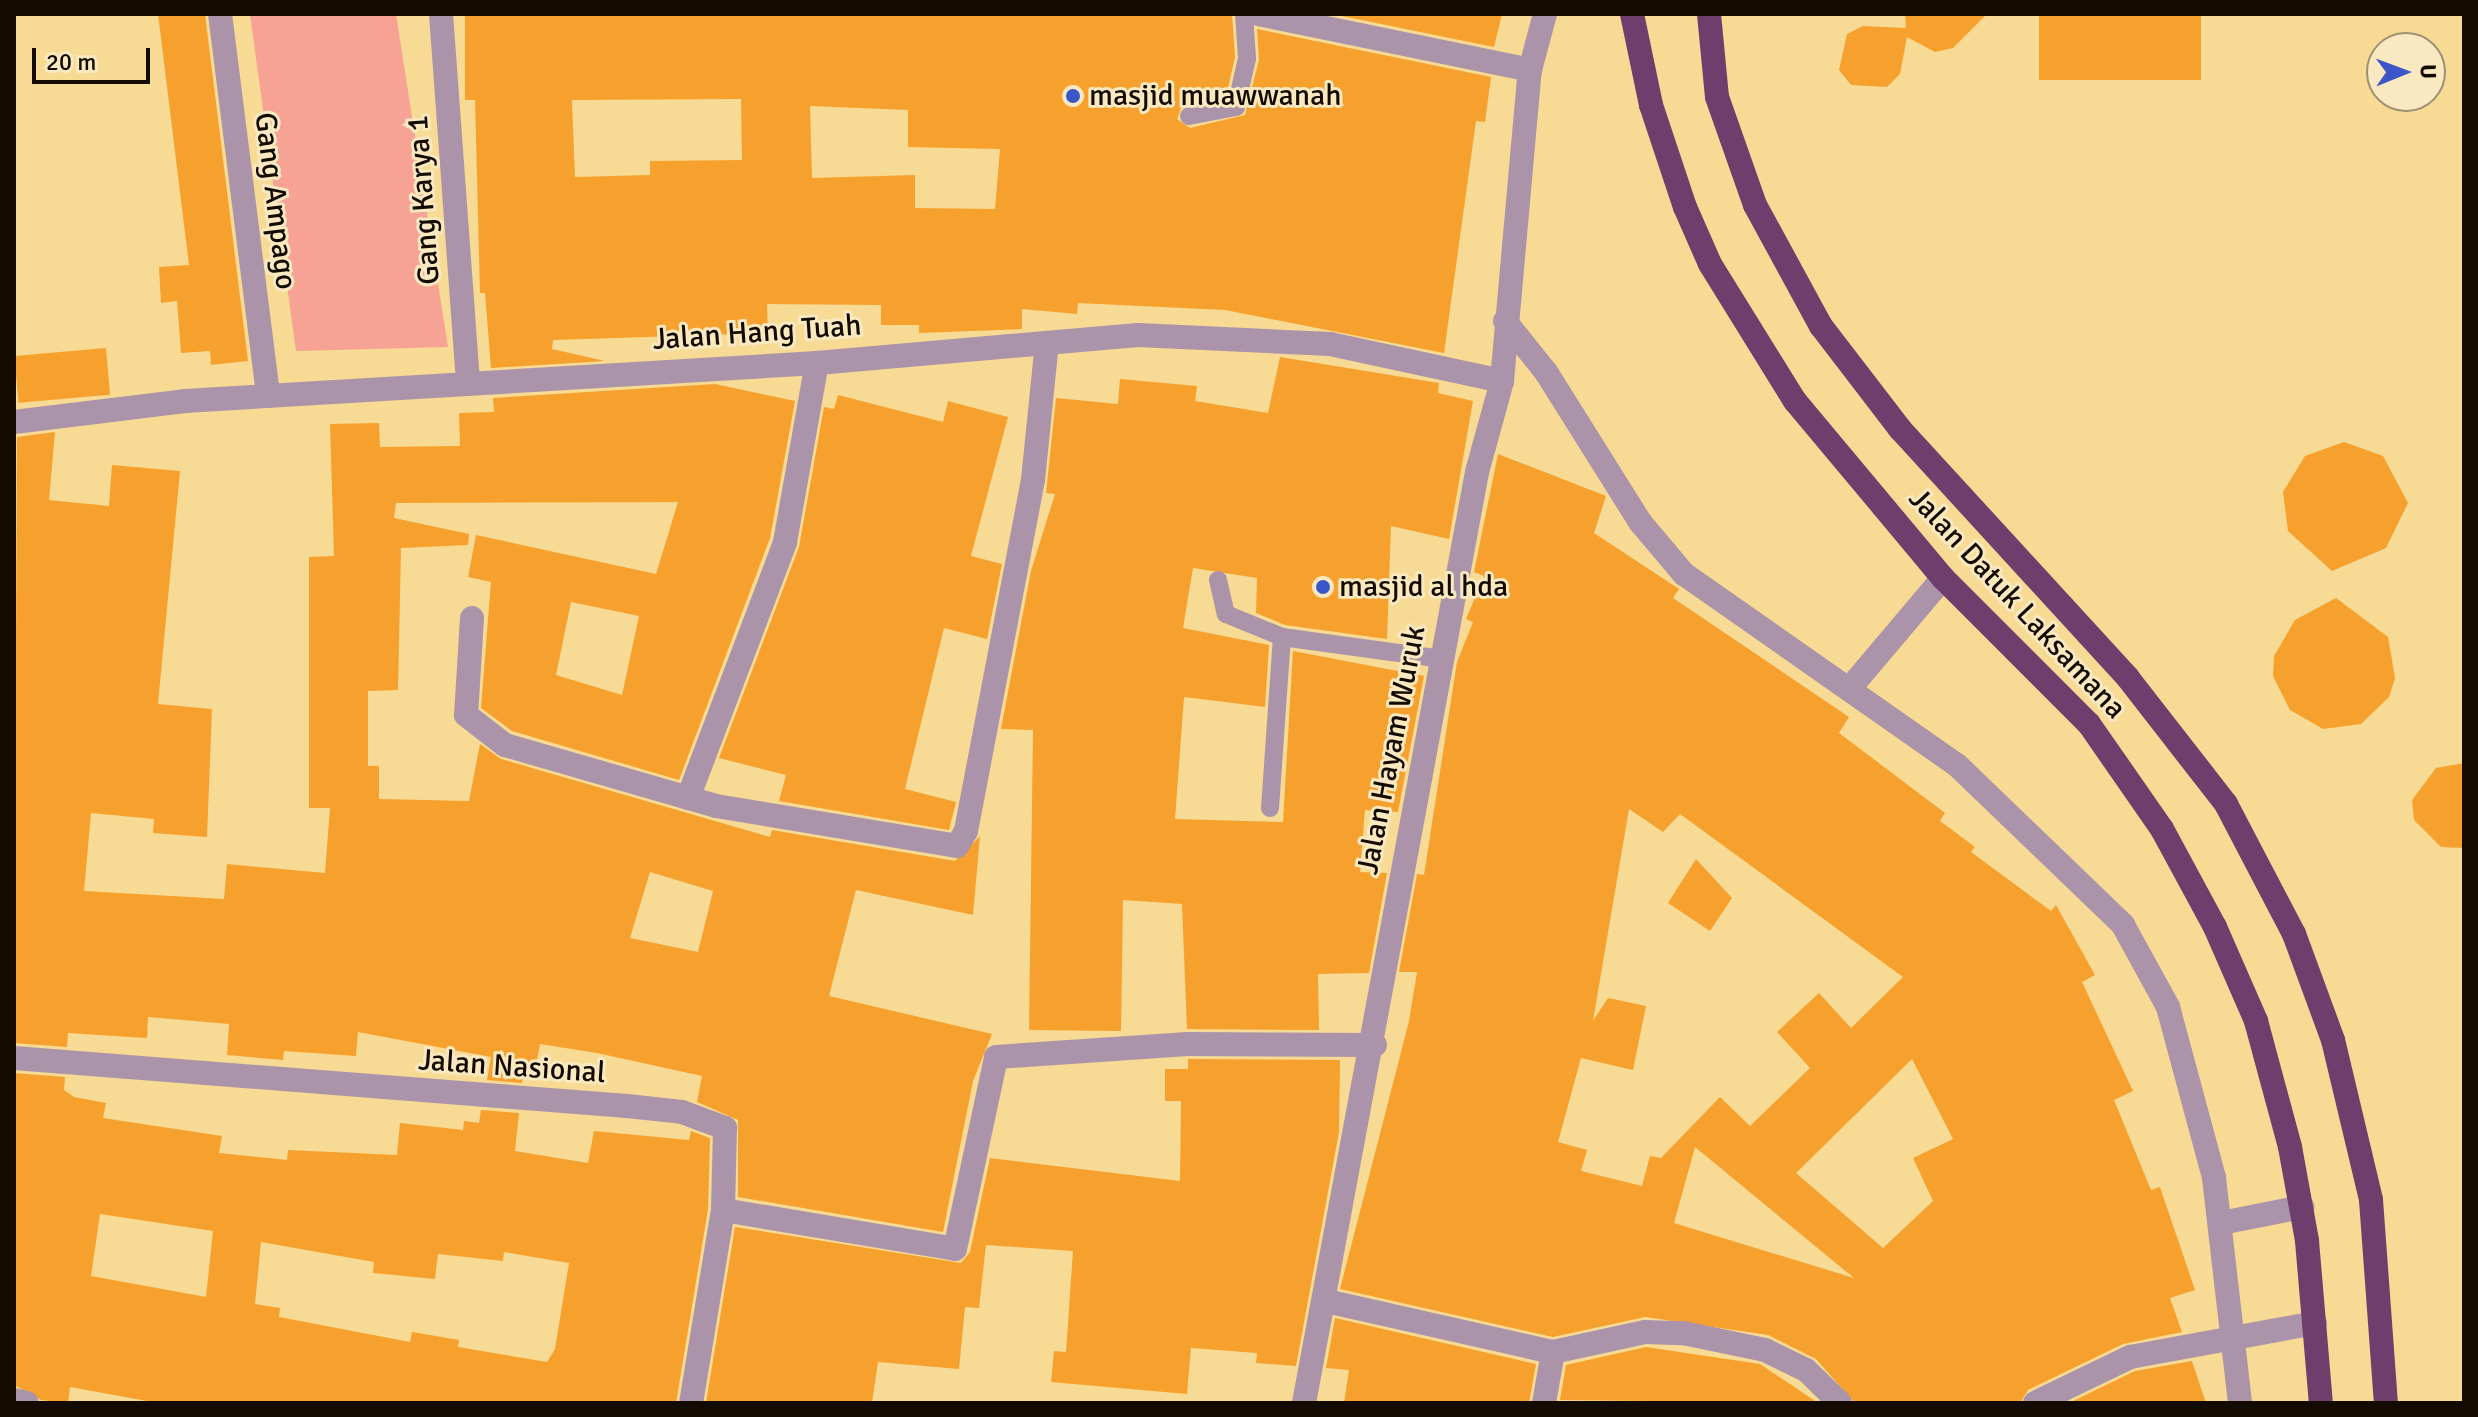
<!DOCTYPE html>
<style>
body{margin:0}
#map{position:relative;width:2478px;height:1417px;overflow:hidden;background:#f7da93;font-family:Signika,sans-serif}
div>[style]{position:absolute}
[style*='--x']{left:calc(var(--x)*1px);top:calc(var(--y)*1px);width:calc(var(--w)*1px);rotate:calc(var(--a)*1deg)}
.green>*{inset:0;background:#f6a295}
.building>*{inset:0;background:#f6a12d;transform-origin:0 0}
.lane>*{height:18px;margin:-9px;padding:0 9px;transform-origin:9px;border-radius:9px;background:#ab93a9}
.street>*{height:24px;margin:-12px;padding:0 12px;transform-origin:12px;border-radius:12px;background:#ab93a9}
.highway>*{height:24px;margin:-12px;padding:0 12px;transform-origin:12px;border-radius:12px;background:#6e3e6c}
.dots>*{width:22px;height:22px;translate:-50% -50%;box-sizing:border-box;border:4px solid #fae9c0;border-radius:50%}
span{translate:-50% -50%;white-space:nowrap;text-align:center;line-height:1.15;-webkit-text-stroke:6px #fae9c0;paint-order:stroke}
.poi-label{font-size:30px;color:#130b00}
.left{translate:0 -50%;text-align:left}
.street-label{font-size:30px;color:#130b00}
.frame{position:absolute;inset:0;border:16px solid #130b00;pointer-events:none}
.north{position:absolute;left:2366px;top:32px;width:80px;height:80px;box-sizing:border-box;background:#fae9c0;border:2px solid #9e9073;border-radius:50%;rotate:89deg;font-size:22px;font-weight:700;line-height:32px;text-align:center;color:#130b00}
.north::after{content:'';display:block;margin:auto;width:28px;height:36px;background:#3a56c8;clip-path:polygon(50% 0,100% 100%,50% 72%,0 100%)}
.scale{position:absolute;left:32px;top:48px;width:118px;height:36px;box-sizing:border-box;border:4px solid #130b00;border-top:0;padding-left:10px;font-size:24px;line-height:28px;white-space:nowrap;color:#130b00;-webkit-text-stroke:6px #fae9c0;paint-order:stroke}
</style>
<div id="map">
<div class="green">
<i style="clip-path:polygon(250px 14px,396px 14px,448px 347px,296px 351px)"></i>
</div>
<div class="building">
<i style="clip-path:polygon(158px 14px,205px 14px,248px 361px,211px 365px,210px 351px,181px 353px,177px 301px,161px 303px,159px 267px,189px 265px)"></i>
<i style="clip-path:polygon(evenodd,465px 14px,1232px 14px,1235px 57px,1226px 97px,1181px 108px,1177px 119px,1190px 128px,1245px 115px,1259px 60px,1257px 29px,1491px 77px,1485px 122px,1476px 121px,1444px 353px,1225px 310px,1078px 303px,1077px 314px,1022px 309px,1022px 329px,919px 333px,919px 325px,881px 325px,881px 305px,767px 304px,768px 333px,553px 340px,552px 349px,605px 361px,491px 368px,485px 293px,480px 293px,475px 100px,465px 100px,465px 14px,741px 99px,742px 160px,650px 161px,650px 175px,575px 177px,572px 100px,741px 99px,465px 14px,810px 106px,908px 110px,908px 147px,1000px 149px,995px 209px,915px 208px,915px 175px,812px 178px,810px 106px)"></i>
<i style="clip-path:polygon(1332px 14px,1502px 14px,1494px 47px)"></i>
<i style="clip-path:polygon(1905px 14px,1987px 14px,1953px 48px,1935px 52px,1907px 37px,1900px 74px,1887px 87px,1851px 85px,1839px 70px,1847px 34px,1863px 26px,1906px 28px)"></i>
<i style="left:2039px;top:14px;width:162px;height:66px"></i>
<i style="left:106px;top:348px;width:47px;height:92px;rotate:85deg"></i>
<i style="clip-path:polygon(1280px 357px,1439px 383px,1438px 393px,1473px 401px,1449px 539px,1391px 526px,1387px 639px,1285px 625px,1256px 613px,1257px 578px,1193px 568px,1183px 628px,1269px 645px,1265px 707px,1184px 697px,1175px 819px,1283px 822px,1293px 651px,1424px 676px,1398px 812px,1365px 810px,1360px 872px,1387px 873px,1369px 973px,1318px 974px,1319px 1030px,1187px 1029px,1182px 904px,1123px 900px,1121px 1031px,1029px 1030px,1033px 730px,1001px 729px,1031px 571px,1055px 494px,1046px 493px,1056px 398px,1118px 404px,1120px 379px,1197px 386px,1195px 401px,1268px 413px)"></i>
<i style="clip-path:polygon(evenodd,715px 384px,795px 401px,770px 538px,679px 780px,512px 731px,481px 708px,491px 582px,468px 577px,476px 535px,656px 574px,678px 502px,396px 503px,394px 518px,469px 534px,468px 545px,401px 548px,398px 690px,368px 691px,368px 766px,379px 766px,379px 799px,469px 801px,480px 744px,501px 759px,770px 837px,772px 830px,955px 861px,980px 836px,973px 915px,856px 890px,829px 996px,992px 1034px,973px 1081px,943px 1232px,738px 1197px,738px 1120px,697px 1102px,702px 1076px,597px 1053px,540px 1044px,534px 1077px,523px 1075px,522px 1083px,487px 1080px,491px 1057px,358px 1032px,356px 1056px,284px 1051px,283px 1060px,227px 1055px,229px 1024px,148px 1017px,147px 1038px,68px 1033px,67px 1047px,14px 1043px,17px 437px,55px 432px,49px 500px,109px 506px,112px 465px,180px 471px,158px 704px,212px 709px,207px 837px,153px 833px,154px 819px,91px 813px,84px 891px,224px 899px,227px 864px,325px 873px,330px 808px,309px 808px,309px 557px,334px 556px,330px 424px,379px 423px,380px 447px,460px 446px,459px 413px,494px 412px,493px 398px,715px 384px,571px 602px,639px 616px,622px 695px,556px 675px,571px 602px,715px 384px,650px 872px,713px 891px,698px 952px,630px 938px,650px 872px)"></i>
<i style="clip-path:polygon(838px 395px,943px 422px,948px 401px,1008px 417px,971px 556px,1002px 564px,987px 639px,944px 628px,905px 789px,956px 802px,949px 830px,779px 801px,786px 775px,719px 758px,799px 547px,824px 407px,834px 409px)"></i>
<i style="clip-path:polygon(2344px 442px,2383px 456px,2408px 503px,2386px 548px,2332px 571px,2288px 531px,2283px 492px,2305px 456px)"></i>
<i style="clip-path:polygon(evenodd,1498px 454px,1606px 496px,1594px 533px,1679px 589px,1673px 598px,1849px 717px,1839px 733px,1945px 813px,1940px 821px,1975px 847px,1971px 852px,2051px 911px,2056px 905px,2095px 975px,2082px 982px,2133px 1091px,2114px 1100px,2151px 1190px,2160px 1187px,2195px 1290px,2170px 1298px,2182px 1332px,2123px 1344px,2028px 1390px,2020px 1403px,1855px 1403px,1816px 1359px,1768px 1335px,1645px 1317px,1553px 1337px,1340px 1289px,1409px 1021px,1417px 972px,1399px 972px,1417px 874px,1424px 875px,1457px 662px,1473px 622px,1466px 619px,1484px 576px,1474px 572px,1498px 454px,1629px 809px,1663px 832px,1680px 814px,1903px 977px,1851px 1028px,1819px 993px,1777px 1032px,1810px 1068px,1750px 1126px,1720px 1097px,1661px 1158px,1650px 1156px,1642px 1186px,1581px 1171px,1587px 1150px,1558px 1142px,1581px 1058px,1633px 1070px,1646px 1006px,1608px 998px,1593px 1021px,1629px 809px,1498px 454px,1912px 1059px,1953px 1139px,1913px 1158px,1933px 1201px,1883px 1248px,1796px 1173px,1912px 1059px,1498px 454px,1695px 1147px,1854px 1278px,1674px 1223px,1695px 1147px)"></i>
<i style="clip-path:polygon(2336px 598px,2388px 637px,2395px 678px,2389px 697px,2361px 724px,2323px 729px,2290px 710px,2273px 676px,2274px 656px,2295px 620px)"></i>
<i style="clip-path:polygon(2464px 763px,2464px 848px,2441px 847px,2414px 820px,2412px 800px,2436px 768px)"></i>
<i style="clip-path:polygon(1696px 859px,1732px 898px,1710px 931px,1668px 903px)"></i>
<i style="clip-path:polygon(1188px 1059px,1340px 1060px,1339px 1132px,1296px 1366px,1256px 1363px,1257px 1353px,1191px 1348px,1187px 1394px,1051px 1382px,1054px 1351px,1066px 1352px,1073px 1251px,986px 1245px,979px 1308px,965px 1307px,959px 1369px,878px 1362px,872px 1403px,706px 1403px,735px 1227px,961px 1263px,970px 1252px,990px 1158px,1180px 1181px,1181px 1101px,1165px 1101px,1165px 1069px,1188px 1069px)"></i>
<i style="clip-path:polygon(evenodd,14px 1073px,65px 1077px,64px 1090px,74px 1097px,106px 1103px,103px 1118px,222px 1136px,219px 1153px,287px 1160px,288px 1150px,397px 1155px,400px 1123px,463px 1130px,464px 1121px,479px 1123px,481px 1110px,519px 1113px,515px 1151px,588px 1163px,594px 1131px,689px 1140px,691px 1131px,710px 1138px,708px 1209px,676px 1403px,158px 1403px,70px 1387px,68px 1403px,41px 1400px,14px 1385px,14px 1073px,100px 1214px,213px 1231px,206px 1297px,91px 1276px,100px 1214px,14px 1073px,261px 1242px,374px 1262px,373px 1273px,435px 1279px,438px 1254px,503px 1261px,504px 1252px,569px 1263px,555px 1349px,547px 1362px,458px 1347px,459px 1340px,412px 1332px,410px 1342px,279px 1317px,280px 1308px,255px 1304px,261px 1242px)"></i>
<i style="clip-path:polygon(1335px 1318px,1536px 1364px,1529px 1403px,1344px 1403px,1349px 1370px,1326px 1368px)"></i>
<i style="clip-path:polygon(1646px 1347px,1760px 1364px,1818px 1403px,1560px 1400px,1566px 1365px)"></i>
<i style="clip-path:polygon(2192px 1361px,2206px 1403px,2069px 1403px,2135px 1371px)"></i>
</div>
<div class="lane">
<i style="--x:1189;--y:116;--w:48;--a:-10.8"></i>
<i style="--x:1236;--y:107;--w:50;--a:-77.3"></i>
<i style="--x:1247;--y:58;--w:44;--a:-93.9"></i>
<i style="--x:1218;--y:580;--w:35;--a:77"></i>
<i style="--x:1226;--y:614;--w:61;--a:22.3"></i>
<i style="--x:1282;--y:637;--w:162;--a:7.8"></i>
<i style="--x:1270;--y:808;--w:171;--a:-86"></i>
</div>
<div class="street">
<i style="--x:220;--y:14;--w:385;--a:82.8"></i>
<i style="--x:441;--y:14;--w:369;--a:85.8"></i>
<i style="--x:1258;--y:14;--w:278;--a:11.6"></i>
<i style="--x:1505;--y:321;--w:65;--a:51.2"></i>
<i style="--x:1546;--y:372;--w:177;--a:57.9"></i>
<i style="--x:1640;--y:522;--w:68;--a:49.8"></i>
<i style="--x:1684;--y:574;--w:333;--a:35"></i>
<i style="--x:1957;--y:765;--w:231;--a:43.9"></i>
<i style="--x:2123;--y:925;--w:94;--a:61.2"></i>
<i style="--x:2168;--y:1007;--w:177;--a:74.9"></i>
<i style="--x:2214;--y:1178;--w:226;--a:83.4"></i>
<i style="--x:14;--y:422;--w:172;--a:-7"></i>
<i style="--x:185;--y:401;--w:633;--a:-3.44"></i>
<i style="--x:817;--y:363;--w:322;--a:-5"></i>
<i style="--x:1138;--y:335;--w:192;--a:2.7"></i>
<i style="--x:1330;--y:344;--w:176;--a:12.1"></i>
<i style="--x:472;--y:618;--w:97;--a:93.5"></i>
<i style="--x:466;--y:715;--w:49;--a:37.6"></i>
<i style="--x:505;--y:745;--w:220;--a:16.1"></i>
<i style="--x:716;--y:806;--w:244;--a:9.4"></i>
<i style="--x:957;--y:846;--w:17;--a:-59"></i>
<i style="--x:966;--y:831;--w:357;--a:-79.2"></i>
<i style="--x:1033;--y:480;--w:138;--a:-84.2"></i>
<i style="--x:1850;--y:688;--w:144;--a:-49.8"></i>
<i style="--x:688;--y:798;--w:274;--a:-69.2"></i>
<i style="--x:785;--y:542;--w:182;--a:-79.9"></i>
<i style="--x:14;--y:1058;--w:615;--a:4.48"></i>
<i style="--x:627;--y:1106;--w:55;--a:6.2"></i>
<i style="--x:682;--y:1112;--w:46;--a:20.4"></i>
<i style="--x:725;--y:1128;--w:82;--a:91.4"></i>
<i style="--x:723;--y:1210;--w:196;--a:99.4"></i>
<i style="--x:723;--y:1210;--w:235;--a:9.5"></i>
<i style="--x:955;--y:1249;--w:196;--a:-77.9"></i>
<i style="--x:996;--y:1057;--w:192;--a:-3.9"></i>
<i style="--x:1188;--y:1044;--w:187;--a:0.3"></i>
<i style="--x:2221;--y:1223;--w:83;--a:-11.2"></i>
<i style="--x:1326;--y:1301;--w:233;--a:12.7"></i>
<i style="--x:1553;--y:1352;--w:94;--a:-12.3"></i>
<i style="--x:1645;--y:1332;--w:38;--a:2"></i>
<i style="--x:1683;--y:1333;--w:84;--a:11.7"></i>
<i style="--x:1765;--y:1350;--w:46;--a:26"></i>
<i style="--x:1806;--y:1370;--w:47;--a:44.1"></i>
<i style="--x:14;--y:1400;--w:13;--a:13"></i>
<i style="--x:1304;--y:1403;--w:947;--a:-79.47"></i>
<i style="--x:1477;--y:472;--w:94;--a:-74.6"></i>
<i style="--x:1502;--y:381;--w:312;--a:-84.9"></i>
<i style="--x:1530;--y:70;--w:58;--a:-75"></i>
<i style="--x:1544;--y:1403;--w:52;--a:-80"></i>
<i style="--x:2035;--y:1403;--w:106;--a:-25.8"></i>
<i style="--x:2130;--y:1357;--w:188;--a:-10.4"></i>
</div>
<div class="highway">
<i style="--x:1632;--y:14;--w:93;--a:78.2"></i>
<i style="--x:1651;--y:105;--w:108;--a:71.6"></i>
<i style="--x:1685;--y:207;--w:62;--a:66.3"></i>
<i style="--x:1710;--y:264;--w:161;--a:58.2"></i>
<i style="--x:1795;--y:401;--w:231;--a:50.1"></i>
<i style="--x:1943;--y:578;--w:206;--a:45"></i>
<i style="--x:2089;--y:724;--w:128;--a:55.2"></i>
<i style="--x:2162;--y:829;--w:111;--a:61.6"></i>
<i style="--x:2215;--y:927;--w:103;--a:66.4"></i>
<i style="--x:2256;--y:1021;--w:131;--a:74.9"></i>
<i style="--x:2290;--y:1147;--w:96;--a:79.7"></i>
<i style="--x:2307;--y:1241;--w:163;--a:85.1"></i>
<i style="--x:1709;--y:14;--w:83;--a:84.5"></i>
<i style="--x:1717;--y:97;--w:114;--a:70.6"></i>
<i style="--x:1755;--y:205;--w:138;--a:61.4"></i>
<i style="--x:1821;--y:326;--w:130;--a:52.5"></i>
<i style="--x:1900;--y:429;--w:338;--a:47.5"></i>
<i style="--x:2128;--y:678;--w:160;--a:52.1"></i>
<i style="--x:2226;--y:804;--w:147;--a:62.4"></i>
<i style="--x:2294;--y:934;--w:113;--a:69.8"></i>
<i style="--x:2333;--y:1040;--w:164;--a:76.6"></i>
<i style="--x:2371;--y:1200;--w:204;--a:85.8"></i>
</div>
<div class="dots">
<i style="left:1073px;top:96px;background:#3a56c8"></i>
<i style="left:1323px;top:587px;background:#3a56c8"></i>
</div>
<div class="poi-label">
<span class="left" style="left:1089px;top:96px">masjid muawwanah</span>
<span class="left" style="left:1339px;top:587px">masjid al hda</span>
</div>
<div class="street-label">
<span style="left:424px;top:200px;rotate:-94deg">Gang Karya 1</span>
<span style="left:275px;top:201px;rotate:83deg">Gang Ampago</span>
<span style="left:757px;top:333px;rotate:-4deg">Jalan Hang Tuah</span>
<span style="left:2017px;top:604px;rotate:47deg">Jalan Datuk Laksamana</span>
<span style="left:1392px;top:750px;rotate:-79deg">Jalan Hayam Wuruk</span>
<span style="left:512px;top:1067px;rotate:4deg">Jalan Nasional</span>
</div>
<div class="frame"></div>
<div class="north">U</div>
<div class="scale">20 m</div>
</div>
